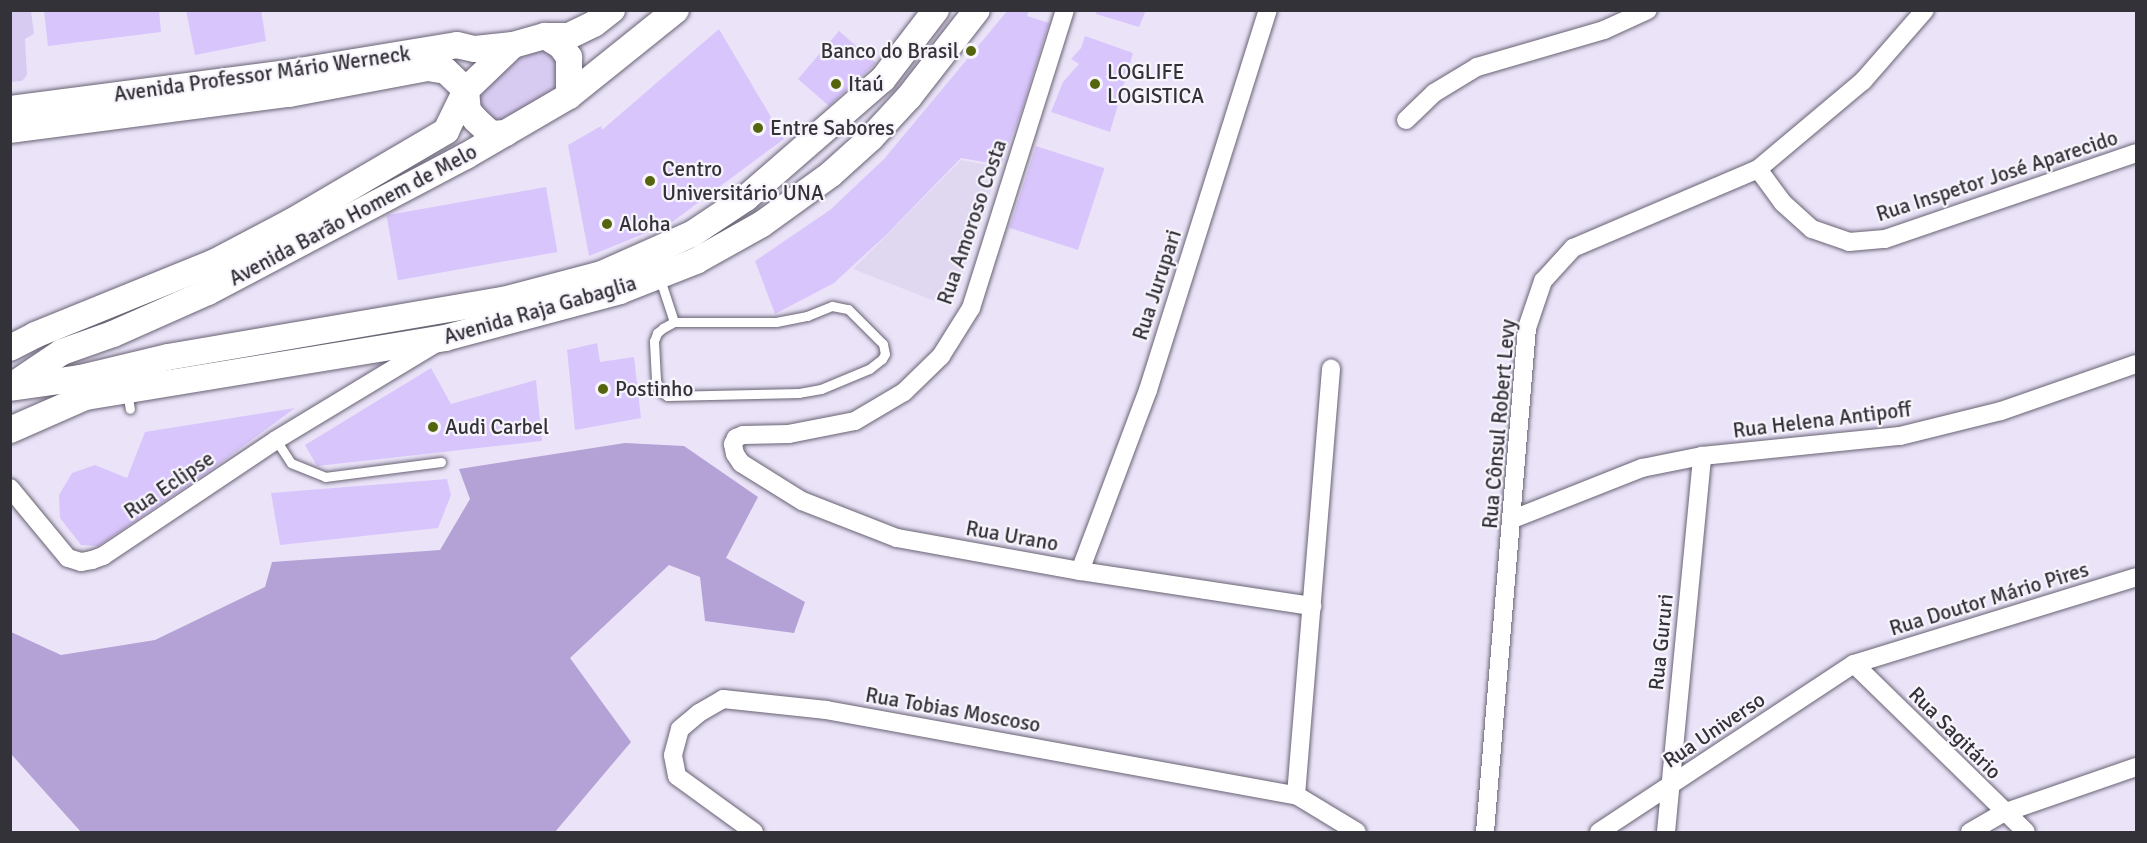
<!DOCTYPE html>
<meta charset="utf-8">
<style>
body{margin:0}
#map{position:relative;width:2147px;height:843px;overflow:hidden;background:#ebe4f9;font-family:Signika,sans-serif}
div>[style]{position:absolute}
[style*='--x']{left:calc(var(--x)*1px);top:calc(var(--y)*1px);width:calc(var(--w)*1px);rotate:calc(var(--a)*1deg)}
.built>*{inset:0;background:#e0d7f1}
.green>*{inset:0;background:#d8cbf1}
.forest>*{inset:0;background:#b4a1d6}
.building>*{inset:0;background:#d8c5fc;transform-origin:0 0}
.roads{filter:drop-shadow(0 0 2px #686273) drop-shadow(0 0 2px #686273)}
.lane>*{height:9px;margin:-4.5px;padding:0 4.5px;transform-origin:4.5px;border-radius:4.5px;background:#fff}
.street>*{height:18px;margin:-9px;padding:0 9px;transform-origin:9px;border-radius:9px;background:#fff}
.secondary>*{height:26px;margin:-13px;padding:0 13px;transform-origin:13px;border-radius:13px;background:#fff}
.dots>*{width:16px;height:16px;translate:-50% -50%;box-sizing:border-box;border:3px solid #f7f4fc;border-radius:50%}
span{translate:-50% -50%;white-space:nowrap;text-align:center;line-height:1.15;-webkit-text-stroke:4.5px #f7f4fc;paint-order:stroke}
.poi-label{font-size:21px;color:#343239}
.right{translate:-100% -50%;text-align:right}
.left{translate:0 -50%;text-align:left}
.street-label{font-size:21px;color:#343239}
.frame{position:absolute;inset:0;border:12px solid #343239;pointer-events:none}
</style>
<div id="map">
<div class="built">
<i style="clip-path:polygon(961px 160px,999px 167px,950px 307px,853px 269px)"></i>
</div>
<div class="green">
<i style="clip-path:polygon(10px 11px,31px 11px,34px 34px,25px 39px,27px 75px,22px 81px,11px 82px)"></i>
<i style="clip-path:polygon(538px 46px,562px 60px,556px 93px,502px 121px,491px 123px,476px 110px,480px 88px,522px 53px)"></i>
</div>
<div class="forest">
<i style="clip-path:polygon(625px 443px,684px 446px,758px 497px,726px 558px,805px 602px,794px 633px,705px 621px,700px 577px,669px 565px,570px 658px,631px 742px,555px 832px,81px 832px,11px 754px,11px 632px,61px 655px,155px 640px,265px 587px,272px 562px,440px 550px,470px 499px,459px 469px)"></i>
</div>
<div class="building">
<i style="clip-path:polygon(44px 10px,159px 10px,161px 32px,48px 46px)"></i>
<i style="clip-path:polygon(186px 10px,261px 10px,266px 41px,195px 55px)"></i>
<i style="clip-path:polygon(1008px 10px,1029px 10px,1027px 16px,1049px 23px,1022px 109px,1001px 165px,961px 158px,886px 235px,834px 283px,775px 314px,755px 261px,830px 210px,884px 159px)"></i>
<i style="clip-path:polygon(1097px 10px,1146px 10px,1139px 27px,1096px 14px)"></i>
<i style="clip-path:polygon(719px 29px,784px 139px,656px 234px,653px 230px,589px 256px,568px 145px,601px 126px,602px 130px)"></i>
<i style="clip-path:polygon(839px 31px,876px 63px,829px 106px,798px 79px)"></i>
<i style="clip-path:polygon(1085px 36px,1133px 53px,1110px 132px,1051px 112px,1063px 82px,1079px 64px,1071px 59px,1081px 48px)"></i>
<i style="left:1036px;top:146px;width:72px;height:86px;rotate:18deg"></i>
<i style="left:546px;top:187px;width:66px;height:162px;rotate:80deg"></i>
<i style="clip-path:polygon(597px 343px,600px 362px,634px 357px,641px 418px,575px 430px,567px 350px)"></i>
<i style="clip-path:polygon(431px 368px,451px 404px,536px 380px,542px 441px,317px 466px,305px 445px)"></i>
<i style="clip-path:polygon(295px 408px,208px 472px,98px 546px,81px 545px,60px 518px,59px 495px,72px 473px,95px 465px,127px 478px,145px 432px)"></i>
<i style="clip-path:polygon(447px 479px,451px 495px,438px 528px,280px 545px,271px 493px)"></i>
</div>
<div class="roads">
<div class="lane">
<i style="--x:659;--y:276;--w:48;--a:71.9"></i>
<i style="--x:832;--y:306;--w:16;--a:11"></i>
<i style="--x:848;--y:309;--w:49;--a:45"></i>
<i style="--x:883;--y:344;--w:10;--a:79"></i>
<i style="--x:885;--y:354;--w:6;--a:121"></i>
<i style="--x:882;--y:359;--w:16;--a:142"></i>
<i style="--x:869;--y:369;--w:52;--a:157.4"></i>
<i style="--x:821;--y:389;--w:22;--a:170"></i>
<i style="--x:799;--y:393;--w:132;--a:178.7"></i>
<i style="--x:667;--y:396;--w:10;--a:-143"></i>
<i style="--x:659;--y:390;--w:10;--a:-107"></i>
<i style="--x:656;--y:380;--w:39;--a:-93"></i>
<i style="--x:654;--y:341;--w:9;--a:-69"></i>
<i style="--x:657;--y:333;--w:8;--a:-40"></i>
<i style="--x:663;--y:328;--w:13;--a:-29"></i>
<i style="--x:674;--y:322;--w:102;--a:0"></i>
<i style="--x:776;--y:322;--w:32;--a:-11"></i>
<i style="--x:807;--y:316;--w:27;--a:-22"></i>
<i style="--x:127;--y:391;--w:18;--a:81"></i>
<i style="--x:276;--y:440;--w:27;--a:57"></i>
<i style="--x:291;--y:463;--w:37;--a:22"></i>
<i style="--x:325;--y:477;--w:117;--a:-7.4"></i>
</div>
<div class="street">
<i style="--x:1065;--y:10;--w:312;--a:107.5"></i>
<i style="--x:971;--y:308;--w:57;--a:122"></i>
<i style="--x:941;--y:356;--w:52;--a:135.8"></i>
<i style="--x:904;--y:392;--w:57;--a:149.4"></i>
<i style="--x:855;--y:421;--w:67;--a:168.9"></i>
<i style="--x:789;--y:434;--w:46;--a:178.8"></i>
<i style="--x:743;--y:435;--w:8;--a:157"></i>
<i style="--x:736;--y:438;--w:7;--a:117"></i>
<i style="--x:733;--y:444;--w:10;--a:79"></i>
<i style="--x:735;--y:454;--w:11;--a:56"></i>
<i style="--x:741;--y:463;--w:72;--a:31.9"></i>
<i style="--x:802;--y:501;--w:102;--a:21.3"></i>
<i style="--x:897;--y:538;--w:186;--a:10.2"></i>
<i style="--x:1080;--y:571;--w:235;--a:8.6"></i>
<i style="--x:1406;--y:120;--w:39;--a:-44"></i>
<i style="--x:1434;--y:93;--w:50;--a:-31.2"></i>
<i style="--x:1477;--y:67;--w:132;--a:-16.2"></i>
<i style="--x:1604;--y:30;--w:48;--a:-24.4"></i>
<i style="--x:1758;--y:169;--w:42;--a:53.7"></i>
<i style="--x:1783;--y:203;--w:39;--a:42"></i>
<i style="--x:1812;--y:229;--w:39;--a:19"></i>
<i style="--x:1849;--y:242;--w:36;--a:-5"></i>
<i style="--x:1885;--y:239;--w:265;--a:-18.9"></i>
<i style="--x:10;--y:488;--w:91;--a:50.4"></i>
<i style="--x:68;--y:558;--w:14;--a:17"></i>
<i style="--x:81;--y:562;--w:11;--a:-10"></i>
<i style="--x:92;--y:560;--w:12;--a:-20"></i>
<i style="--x:103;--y:556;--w:208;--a:-33.8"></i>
<i style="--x:276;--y:440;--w:189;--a:-31.2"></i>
<i style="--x:1513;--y:519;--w:139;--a:-21.6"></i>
<i style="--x:1642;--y:468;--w:61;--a:-11.3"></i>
<i style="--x:1702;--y:456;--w:199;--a:-5.8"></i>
<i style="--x:1900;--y:436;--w:104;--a:-13.9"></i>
<i style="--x:2001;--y:411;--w:143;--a:-19.2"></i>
<i style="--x:1080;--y:571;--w:193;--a:-69.4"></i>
<i style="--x:1148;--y:390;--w:398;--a:-72.5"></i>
<i style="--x:1854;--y:664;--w:240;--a:44.3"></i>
<i style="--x:1296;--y:795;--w:428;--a:-85.3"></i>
<i style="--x:754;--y:832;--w:95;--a:-144"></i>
<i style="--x:677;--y:776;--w:21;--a:-101"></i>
<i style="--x:673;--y:755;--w:27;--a:-75"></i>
<i style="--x:680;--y:729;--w:25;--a:-40"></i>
<i style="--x:699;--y:713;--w:28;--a:-30"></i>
<i style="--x:723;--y:699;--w:104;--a:6.1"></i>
<i style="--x:826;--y:710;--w:478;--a:10.3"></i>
<i style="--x:1296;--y:795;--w:71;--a:31.2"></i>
<i style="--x:1485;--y:832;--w:506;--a:-85.24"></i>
<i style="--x:1527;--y:328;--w:50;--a:-71.2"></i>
<i style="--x:1543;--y:281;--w:45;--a:-47.7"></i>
<i style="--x:1573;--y:248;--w:201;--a:-23.1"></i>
<i style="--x:1758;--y:169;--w:137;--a:-40"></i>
<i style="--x:1863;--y:81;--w:94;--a:-48.9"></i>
<i style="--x:1599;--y:832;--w:305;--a:-33.4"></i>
<i style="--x:1854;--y:664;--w:295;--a:-17.1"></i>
<i style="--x:1666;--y:832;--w:378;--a:-84.5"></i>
<i style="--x:1970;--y:832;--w:38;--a:-30"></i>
<i style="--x:2003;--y:813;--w:141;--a:-19.1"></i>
</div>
<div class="secondary">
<i style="--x:545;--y:36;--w:19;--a:32"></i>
<i style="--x:561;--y:46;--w:14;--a:54"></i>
<i style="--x:569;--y:57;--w:39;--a:90"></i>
<i style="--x:466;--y:90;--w:21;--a:85"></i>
<i style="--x:468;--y:111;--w:12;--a:48"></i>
<i style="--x:476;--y:120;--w:21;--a:43"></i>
<i style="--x:491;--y:134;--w:15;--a:-4"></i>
<i style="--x:10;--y:109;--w:285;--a:-7.4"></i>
<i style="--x:293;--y:72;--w:166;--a:-9.3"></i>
<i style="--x:457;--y:45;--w:18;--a:13"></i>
<i style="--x:475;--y:49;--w:38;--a:-6"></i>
<i style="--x:10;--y:130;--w:281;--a:-7.4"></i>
<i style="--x:289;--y:94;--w:141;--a:-10.6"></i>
<i style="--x:428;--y:68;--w:18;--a:9"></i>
<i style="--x:446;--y:71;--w:28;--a:44"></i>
<i style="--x:10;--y:348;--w:28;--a:-27"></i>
<i style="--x:35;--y:335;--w:194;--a:-22.1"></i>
<i style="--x:215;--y:262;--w:86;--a:-27.8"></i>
<i style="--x:291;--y:222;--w:180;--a:-30.4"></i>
<i style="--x:446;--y:131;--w:46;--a:-64"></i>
<i style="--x:466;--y:90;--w:65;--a:-43.8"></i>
<i style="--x:513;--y:45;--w:33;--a:-16"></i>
<i style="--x:545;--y:36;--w:24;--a:0"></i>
<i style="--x:569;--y:36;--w:28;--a:-26"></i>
<i style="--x:594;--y:24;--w:23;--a:-38"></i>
<i style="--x:13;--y:385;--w:59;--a:-34"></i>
<i style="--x:62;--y:352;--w:54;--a:-19.4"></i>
<i style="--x:113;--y:334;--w:104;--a:-23.9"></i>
<i style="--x:208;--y:292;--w:292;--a:-27.8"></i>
<i style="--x:466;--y:156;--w:119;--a:-30.2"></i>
<i style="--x:569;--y:96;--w:137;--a:-38.8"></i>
<i style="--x:10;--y:388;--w:72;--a:-8"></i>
<i style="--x:81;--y:378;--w:89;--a:-13.6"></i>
<i style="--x:168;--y:357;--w:340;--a:-9.7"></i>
<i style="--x:503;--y:300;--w:102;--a:-14.7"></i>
<i style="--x:602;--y:274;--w:98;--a:-24"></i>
<i style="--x:692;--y:234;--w:65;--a:-33.7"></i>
<i style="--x:746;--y:198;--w:181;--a:-41"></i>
<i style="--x:883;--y:79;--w:87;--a:-52.5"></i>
<i style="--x:10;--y:430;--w:82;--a:-23.7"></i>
<i style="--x:85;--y:397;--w:365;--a:-9.3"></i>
<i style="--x:445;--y:338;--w:181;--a:-15"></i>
<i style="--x:620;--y:291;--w:82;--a:-21.5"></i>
<i style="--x:696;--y:261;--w:76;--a:-29.3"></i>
<i style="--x:762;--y:224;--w:85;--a:-35.9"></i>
<i style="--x:831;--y:174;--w:54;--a:-42"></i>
<i style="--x:871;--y:138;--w:56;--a:-47.2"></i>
<i style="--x:909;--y:97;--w:110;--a:-52"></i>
</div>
</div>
<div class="dots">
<i style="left:971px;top:51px;background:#55650e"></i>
<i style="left:836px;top:84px;background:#55650e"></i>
<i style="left:1095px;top:84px;background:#55650e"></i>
<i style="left:758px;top:128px;background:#55650e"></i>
<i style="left:650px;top:181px;background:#55650e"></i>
<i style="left:607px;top:224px;background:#55650e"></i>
<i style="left:603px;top:389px;background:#55650e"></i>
<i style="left:433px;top:427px;background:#55650e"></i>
</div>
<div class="poi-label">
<span class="right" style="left:959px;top:51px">Banco do Brasil</span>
<span class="left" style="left:1107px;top:84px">LOGLIFE<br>LOGISTICA</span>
<span class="left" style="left:848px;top:84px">Itaú</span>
<span class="left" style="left:770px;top:128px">Entre Sabores</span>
<span class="left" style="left:662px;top:181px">Centro<br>Universitário UNA</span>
<span class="left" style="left:619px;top:224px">Aloha</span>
<span class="left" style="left:615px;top:389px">Postinho</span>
<span class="left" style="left:445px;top:427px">Audi Carbel</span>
</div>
<div class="street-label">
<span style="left:262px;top:74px;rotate:-8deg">Avenida Professor Mário Werneck</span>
<span style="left:1997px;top:176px;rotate:-18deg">Rua Inspetor José Aparecido</span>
<span style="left:353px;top:215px;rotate:-28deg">Avenida Barão Homem de Melo</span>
<span style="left:972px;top:222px;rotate:-71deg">Rua Amoroso Costa</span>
<span style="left:1157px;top:285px;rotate:-72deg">Rua Jurupari</span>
<span style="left:540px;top:310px;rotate:-16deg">Avenida Raja Gabaglia</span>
<span style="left:1822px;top:420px;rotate:-7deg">Rua Helena Antipoff</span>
<span style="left:1499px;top:424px;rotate:-85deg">Rua Cônsul Robert Levy</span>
<span style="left:169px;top:485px;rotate:-34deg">Rua Eclipse</span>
<span style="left:1012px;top:536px;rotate:10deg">Rua Urano</span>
<span style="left:1989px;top:599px;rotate:-17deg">Rua Doutor Mário Pires</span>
<span style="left:1661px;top:642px;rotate:-84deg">Rua Gururi</span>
<span style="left:953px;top:710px;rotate:10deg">Rua Tobias Moscoso</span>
<span style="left:1714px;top:730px;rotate:-34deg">Rua Universo</span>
<span style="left:1955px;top:733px;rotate:45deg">Rua Sagitário</span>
</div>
<div class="frame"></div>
</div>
